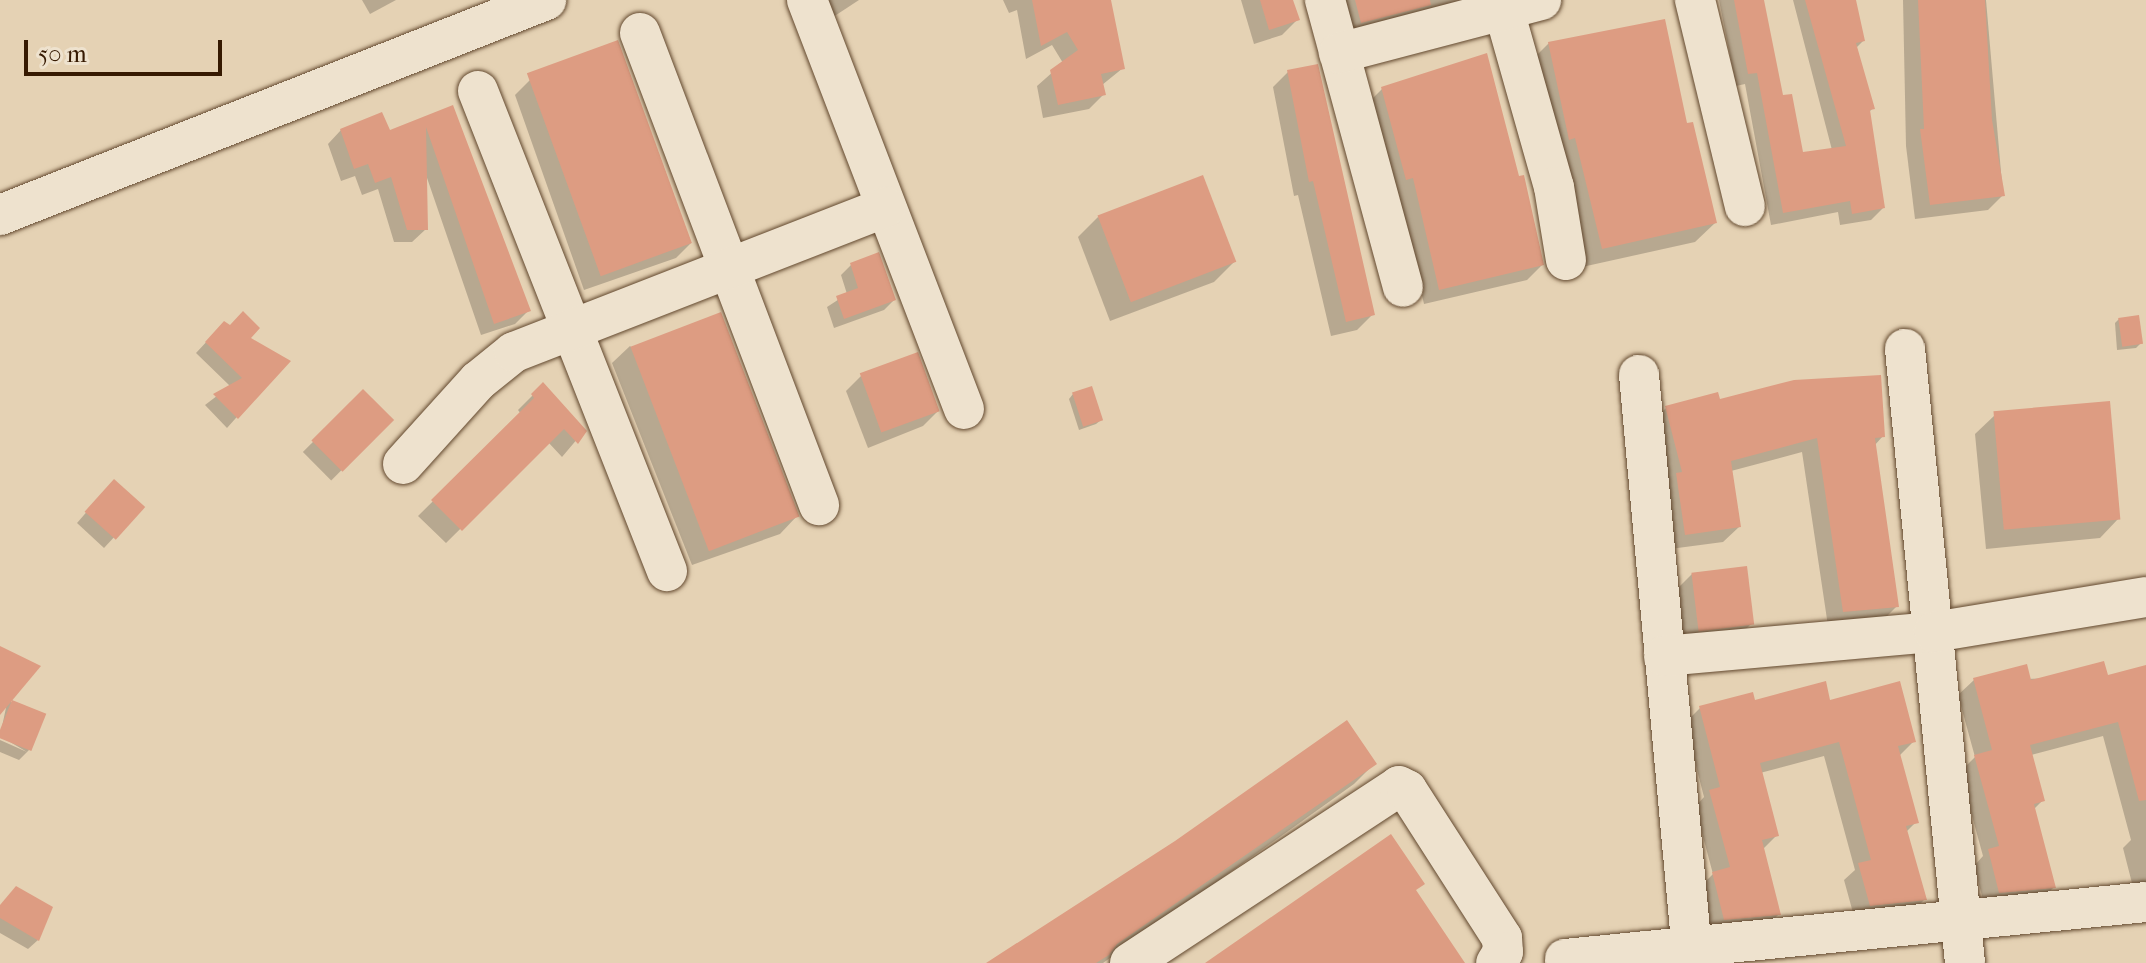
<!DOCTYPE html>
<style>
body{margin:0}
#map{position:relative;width:2146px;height:963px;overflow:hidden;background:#e5d2b4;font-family:"IM FELL French Canon",serif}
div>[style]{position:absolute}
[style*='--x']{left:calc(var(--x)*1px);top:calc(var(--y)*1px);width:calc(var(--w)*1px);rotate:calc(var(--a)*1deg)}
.shadow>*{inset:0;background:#0003;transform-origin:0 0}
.building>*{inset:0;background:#dd9c82;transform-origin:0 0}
.roads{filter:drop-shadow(0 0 2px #62482e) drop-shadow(0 0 2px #62482e)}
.minor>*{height:40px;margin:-20px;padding:0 20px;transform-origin:20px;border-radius:20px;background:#eee2ce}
span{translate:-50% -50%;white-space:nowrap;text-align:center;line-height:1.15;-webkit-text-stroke:6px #eee2ce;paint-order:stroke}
.scale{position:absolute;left:24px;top:40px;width:198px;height:36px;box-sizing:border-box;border:4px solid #361a02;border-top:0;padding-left:10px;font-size:24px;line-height:28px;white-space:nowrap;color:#361a02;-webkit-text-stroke:6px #eee2ce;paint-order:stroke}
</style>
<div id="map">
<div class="shadow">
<i style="clip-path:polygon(362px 0,396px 0,370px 14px)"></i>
<i style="clip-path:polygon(812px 0,859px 0,827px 21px)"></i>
<i style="clip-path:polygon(1003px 0,1082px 0,1123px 68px,1102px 85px,1104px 94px,1089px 109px,1043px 118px,1037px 86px,1063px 63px,1052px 45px,1026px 59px,1017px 10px,1009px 13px)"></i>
<i style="clip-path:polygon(1241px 0,1291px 0,1297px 20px,1282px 35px,1254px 44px)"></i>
<i style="clip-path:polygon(1333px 0,1467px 0,1343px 40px)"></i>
<i style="clip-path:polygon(1719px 0,1760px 0,1781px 98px,1801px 155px,1832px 150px,1793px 0,1852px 0,1863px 41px,1856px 48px,1873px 108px,1868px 113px,1883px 208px,1871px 220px,1840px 225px,1838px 212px,1771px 225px,1745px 84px,1736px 86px)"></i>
<i style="clip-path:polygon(1903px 0,1986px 0,2003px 195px,1988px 210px,1915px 219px,1906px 146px)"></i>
<i style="clip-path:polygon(1549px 43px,1686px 125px,1715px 223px,1695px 242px,1582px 267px,1529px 63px)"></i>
<i style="clip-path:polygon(1288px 72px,1372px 315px,1357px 330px,1331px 336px,1298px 195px,1294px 196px,1273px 87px)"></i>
<i style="clip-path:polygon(530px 80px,691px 243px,676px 258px,584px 290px,515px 95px)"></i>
<i style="clip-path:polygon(1382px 89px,1542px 265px,1527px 280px,1424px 304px,1398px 192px,1367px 104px)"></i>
<i style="clip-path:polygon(452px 107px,528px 311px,515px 324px,481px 335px,426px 175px,426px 229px,412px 242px,394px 242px,378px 189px,362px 195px,355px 176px,341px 181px,328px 144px,341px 130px,389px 132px)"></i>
<i style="clip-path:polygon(1098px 217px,1234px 262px,1214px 282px,1110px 321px,1078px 237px)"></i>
<i style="clip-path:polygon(851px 265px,894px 300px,884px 310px,834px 328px,827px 307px,847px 294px,841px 275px)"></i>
<i style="clip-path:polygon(2119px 319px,2140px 344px,2136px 348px,2117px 350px,2115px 323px)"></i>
<i style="clip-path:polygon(224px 323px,287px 361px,227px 428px,205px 405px,230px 386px,196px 353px)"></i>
<i style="clip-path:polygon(630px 346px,797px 516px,780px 534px,692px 565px,612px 363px)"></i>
<i style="clip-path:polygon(861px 376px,938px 411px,923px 426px,868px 448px,846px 391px)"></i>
<i style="clip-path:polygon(543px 385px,584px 431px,562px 457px,548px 442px,446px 543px,418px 516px,521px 414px,518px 410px)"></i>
<i style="left:363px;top:392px;width:40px;height:85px;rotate:45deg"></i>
<i style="clip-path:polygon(1073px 394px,1101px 420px,1096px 424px,1079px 430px,1069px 399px)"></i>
<i style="clip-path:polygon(1719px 402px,1883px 436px,1874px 446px,1897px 606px,1882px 621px,1828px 626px,1802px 452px,1731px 471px,1739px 527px,1723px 542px,1670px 549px,1651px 423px,1666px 408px)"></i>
<i style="clip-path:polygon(1995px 415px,2119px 518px,2100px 538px,1986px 549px,1975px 434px)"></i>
<i style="clip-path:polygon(104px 492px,142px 507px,104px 548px,77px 523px)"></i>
<i style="clip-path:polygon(1692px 574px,1751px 624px,1736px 639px,1683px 644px,1677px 589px)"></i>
<i style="clip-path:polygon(0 648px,9px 701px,43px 715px,29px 750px,19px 760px,0 752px,0 740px,27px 752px,0 736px,7px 703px,0 710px)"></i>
<i style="clip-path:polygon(2146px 667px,2146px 901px,2135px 895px,2123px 848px,2131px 840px,2103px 736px,2031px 755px,2043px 800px,2033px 810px,2054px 887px,2039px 902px,1985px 907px,1974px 866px,1983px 856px,1960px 772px,1975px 757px,1958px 695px,1974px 680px,2107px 677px)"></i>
<i style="clip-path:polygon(1754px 702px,1829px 702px,1914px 741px,1899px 756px,1916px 822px,1906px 832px,1924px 900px,1909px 915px,1855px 920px,1844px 880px,1855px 870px,1824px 756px,1760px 773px,1777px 835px,1762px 850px,1779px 914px,1764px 929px,1710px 934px,1698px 889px,1713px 874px,1695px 807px,1704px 797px,1685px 723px,1700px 708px)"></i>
<i style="clip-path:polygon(1374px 764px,1354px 784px,1103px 963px,995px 963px)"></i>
<i style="clip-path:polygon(0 905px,38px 940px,28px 949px,0 933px)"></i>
</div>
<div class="building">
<i style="clip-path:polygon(1032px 0,1111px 0,1125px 69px,1101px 74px,1106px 95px,1058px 105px,1050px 70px,1078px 50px,1067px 32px,1041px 46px)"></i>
<i style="clip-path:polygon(1260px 0,1293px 0,1300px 20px,1269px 30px)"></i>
<i style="clip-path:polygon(1355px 0,1430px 0,1431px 5px,1361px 23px)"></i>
<i style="clip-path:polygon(1734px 0,1764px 0,1783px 95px,1792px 94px,1803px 152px,1846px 146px,1805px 0,1856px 0,1865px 41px,1856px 43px,1875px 109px,1870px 110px,1885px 208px,1852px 214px,1850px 201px,1783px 213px,1757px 73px,1748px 74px)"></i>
<i style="clip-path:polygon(1918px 0,1985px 0,1992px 120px,2005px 196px,1930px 205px,1920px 129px,1924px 129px)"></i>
<i style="clip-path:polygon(1665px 19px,1687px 123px,1693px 122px,1717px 223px,1602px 249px,1575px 138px,1569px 140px,1548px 42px)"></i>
<i style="left:618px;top:40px;width:216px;height:97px;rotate:70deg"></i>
<i style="clip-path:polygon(1487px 53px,1519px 176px,1524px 175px,1544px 265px,1439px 290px,1413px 178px,1406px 180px,1381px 87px)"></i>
<i style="clip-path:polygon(1318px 64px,1375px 315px,1346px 322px,1313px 181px,1309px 182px,1287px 70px)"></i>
<i style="clip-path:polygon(453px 105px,531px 311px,494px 324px,426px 127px,428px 230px,407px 230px,391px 177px,375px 183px,368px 164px,354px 169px,340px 129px,382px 112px,390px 130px)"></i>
<i style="left:1203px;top:175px;width:93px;height:113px;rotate:69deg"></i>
<i style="clip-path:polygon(879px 252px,896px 300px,844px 319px,836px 296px,858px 288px,850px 263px)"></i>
<i style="clip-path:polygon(243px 311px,260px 328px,251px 338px,291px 361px,238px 419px,213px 394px,242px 378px,205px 342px,224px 321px,230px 325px)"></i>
<i style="left:721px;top:312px;width:219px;height:97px;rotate:69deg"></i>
<i style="left:2139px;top:315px;width:29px;height:21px;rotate:82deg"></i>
<i style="left:918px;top:352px;width:63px;height:62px;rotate:70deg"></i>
<i style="clip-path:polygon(1881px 375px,1885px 437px,1875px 438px,1899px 607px,1843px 612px,1817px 438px,1731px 461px,1741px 527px,1685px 535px,1676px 473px,1682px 472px,1665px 406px,1718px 392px,1720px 399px,1794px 380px)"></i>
<i style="clip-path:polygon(543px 382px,587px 431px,578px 444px,564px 429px,462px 531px,431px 500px,534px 398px,531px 394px)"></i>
<i style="left:1092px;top:386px;width:36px;height:21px;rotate:72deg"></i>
<i style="left:363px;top:389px;width:44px;height:73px;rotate:45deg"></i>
<i style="left:2110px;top:401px;width:119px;height:117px;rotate:85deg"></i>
<i style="left:114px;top:479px;width:42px;height:44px;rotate:42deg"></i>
<i style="left:1747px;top:566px;width:59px;height:56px;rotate:83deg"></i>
<i style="clip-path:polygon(0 646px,41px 666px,0 715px)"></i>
<i style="clip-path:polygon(2104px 661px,2108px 675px,2146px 665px,2146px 800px,2139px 801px,2118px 722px,2030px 745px,2045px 801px,2034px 804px,2056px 888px,1999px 893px,1988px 849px,1999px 846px,1974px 755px,1992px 750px,1973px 678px,2027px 664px,2031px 680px)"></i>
<i style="clip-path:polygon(1826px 681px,1830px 700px,1900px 681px,1916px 742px,1898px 746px,1919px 823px,1906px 826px,1927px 900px,1870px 906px,1858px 863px,1871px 860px,1839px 742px,1760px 763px,1779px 836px,1762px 840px,1781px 915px,1724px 920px,1712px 872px,1730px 867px,1709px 790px,1720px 787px,1699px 706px,1753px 692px,1755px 700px)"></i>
<i style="left:12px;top:700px;width:37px;height:40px;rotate:22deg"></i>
<i style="clip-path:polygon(1347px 720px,1377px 764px,1117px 944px,1109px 955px,1096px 963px,986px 963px,1175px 841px)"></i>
<i style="clip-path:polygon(1391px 834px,1425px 884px,1416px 890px,1465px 963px,1205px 963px)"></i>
<i style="clip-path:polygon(16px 886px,53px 907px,39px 941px,0 918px,0 905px)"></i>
</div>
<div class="roads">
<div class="minor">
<i style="--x:807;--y:0;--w:438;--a:69"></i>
<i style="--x:1325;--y:0;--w:297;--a:74.8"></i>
<i style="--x:1501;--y:0;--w:194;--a:74.2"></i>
<i style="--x:1554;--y:187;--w:74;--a:80.7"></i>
<i style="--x:1695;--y:0;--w:212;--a:76.4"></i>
<i style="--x:640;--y:33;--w:505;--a:69.23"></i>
<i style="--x:1339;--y:53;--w:209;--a:-14.7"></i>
<i style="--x:478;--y:91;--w:516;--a:68.51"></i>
<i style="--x:0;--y:215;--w:587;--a:-21.49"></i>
<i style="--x:1905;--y:349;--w:617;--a:84.42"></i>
<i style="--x:1639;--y:375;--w:590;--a:84.75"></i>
<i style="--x:403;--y:464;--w:112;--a:-47.9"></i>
<i style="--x:478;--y:381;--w:46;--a:-38.9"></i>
<i style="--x:514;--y:352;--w:399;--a:-21.3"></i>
<i style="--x:1664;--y:656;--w:271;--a:-5.1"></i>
<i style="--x:1934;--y:632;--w:215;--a:-9.4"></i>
<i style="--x:1565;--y:959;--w:584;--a:-5.6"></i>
<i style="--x:1130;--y:963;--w:322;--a:-33.3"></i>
<i style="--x:1399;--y:786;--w:9;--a:27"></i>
<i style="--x:1407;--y:790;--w:176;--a:57.3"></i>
<i style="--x:1502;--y:938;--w:14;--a:86"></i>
<i style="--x:1503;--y:952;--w:13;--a:122"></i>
</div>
</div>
<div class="scale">50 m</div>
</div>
